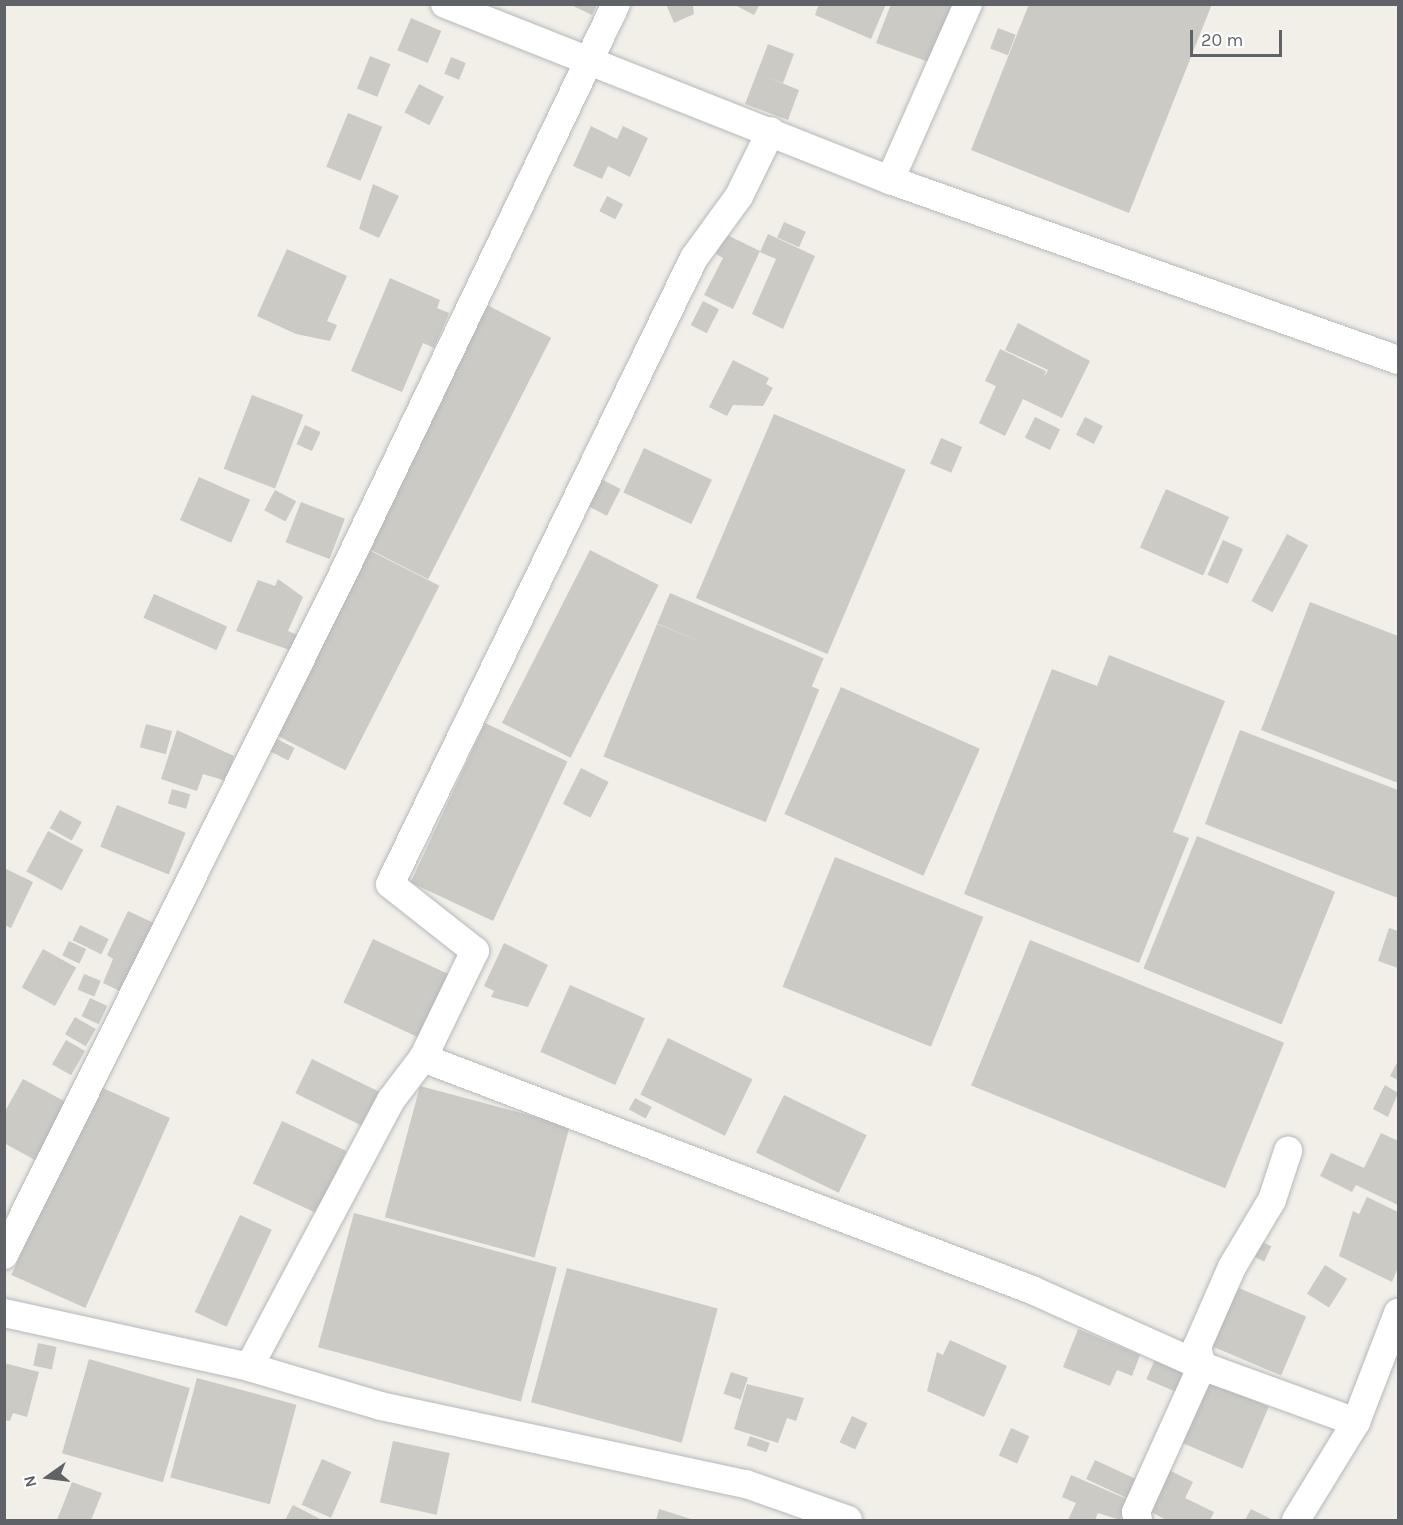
<!DOCTYPE html>
<style>
body{margin:0}
#map{position:relative;width:1403px;height:1525px;overflow:hidden;background:#f1efe8;font-family:Karla,sans-serif}
div>[style]{position:absolute}
[style*='--x']{left:calc(var(--x)*1px);top:calc(var(--y)*1px);width:calc(var(--w)*1px);rotate:calc(var(--a)*1deg)}
.building>*{inset:0;background:#cccac5;transform-origin:0 0}
.roads{filter:drop-shadow(0 0 2px #b5b8bc) drop-shadow(0 0 2px #b5b8bc)}
.street>*{height:28px;margin:-14px;padding:0 14px;transform-origin:14px;border-radius:14px;background:#fff}
span{translate:-50% -50%;white-space:nowrap;text-align:center;line-height:1.15;-webkit-text-stroke:4.5px #fff;paint-order:stroke}
.frame{position:absolute;inset:0;border:6px solid #5f6368;pointer-events:none}
.north{position:absolute;left:18px;top:1447px;width:60px;height:60px;-webkit-text-stroke:4px #fff;paint-order:stroke;rotate:256deg;font-size:16px;font-weight:700;line-height:24px;text-align:center;color:#5f6368}
.north::after{content:'';display:block;margin:auto;width:21px;height:27px;background:#5f6368;clip-path:polygon(50% 0,100% 100%,50% 72%,0 100%)}
.scale{position:absolute;left:1190px;top:30px;width:92px;height:27px;box-sizing:border-box;border:3px solid #5f6368;border-top:0;padding-left:8px;font-size:18px;line-height:21px;white-space:nowrap;color:#5f6368;-webkit-text-stroke:4px #fff;paint-order:stroke}
</style>
<div id="map">
<div class="building">
<i style="clip-path:polygon(569px 4px,597px 4px,592px 15px)"></i>
<i style="clip-path:polygon(666px 4px,693px 4px,694px 14px,674px 23px)"></i>
<i style="clip-path:polygon(733px 4px,760px 4px,754px 15px)"></i>
<i style="clip-path:polygon(819px 4px,886px 4px,871px 39px,815px 15px)"></i>
<i style="clip-path:polygon(891px 4px,959px 4px,937px 65px,876px 43px)"></i>
<i style="clip-path:polygon(1029px 4px,1212px 4px,1129px 213px,971px 150px)"></i>
<i style="left:411px;top:18px;width:33px;height:35px;rotate:23deg"></i>
<i style="left:998px;top:28px;width:19px;height:22px;rotate:21deg"></i>
<i style="clip-path:polygon(768px 44px,794px 54px,783px 83px,767px 77px,799px 90px,788px 120px,745px 104px)"></i>
<i style="left:370px;top:56px;width:22px;height:35px;rotate:22deg"></i>
<i style="left:451px;top:57px;width:16px;height:18px;rotate:22deg"></i>
<i style="left:419px;top:84px;width:28px;height:32px;rotate:27deg"></i>
<i style="left:348px;top:113px;width:37px;height:58px;rotate:22deg"></i>
<i style="clip-path:polygon(591px 126px,617px 139px,623px 126px,648px 138px,630px 177px,608px 166px,602px 179px,573px 166px)"></i>
<i style="clip-path:polygon(373px 184px,399px 196px,379px 238px,359px 229px)"></i>
<i style="left:607px;top:196px;width:18px;height:17px;rotate:27deg"></i>
<i style="left:784px;top:222px;width:24px;height:17px;rotate:24deg"></i>
<i style="clip-path:polygon(725px 234px,760px 251px,733px 309px,704px 295px,723px 258px,716px 254px)"></i>
<i style="clip-path:polygon(768px 234px,815px 256px,783px 329px,752px 314px,776px 259px,760px 252px)"></i>
<i style="clip-path:polygon(287px 249px,347px 276px,327px 321px,337px 325px,330px 341px,296px 334px,257px 316px)"></i>
<i style="clip-path:polygon(390px 278px,440px 300px,437px 308px,449px 313px,434px 348px,423px 343px,402px 392px,351px 371px)"></i>
<i style="left:703px;top:301px;width:18px;height:27px;rotate:27deg"></i>
<i style="left:487px;top:305px;width:72px;height:271px;rotate:27deg"></i>
<i style="clip-path:polygon(1018px 323px,1090px 361px,1062px 418px,1023px 399px,1005px 436px,979px 423px,996px 386px,985px 381px,1000px 349px,1046px 371px,1044px 377px,1048px 370px,1005px 350px)"></i>
<i style="clip-path:polygon(733px 360px,769px 378px,766px 384px,773px 388px,763px 406px,733px 405px,727px 416px,709px 407px)"></i>
<i style="left:252px;top:395px;width:55px;height:79px;rotate:21deg"></i>
<i style="left:774px;top:414px;width:143px;height:200px;rotate:23deg"></i>
<i style="left:1035px;top:417px;width:28px;height:23px;rotate:26deg"></i>
<i style="left:1085px;top:417px;width:20px;height:20px;rotate:27deg"></i>
<i style="left:305px;top:425px;width:17px;height:21px;rotate:24deg"></i>
<i style="left:941px;top:438px;width:23px;height:28px;rotate:23deg"></i>
<i style="left:644px;top:448px;width:75px;height:49px;rotate:25deg"></i>
<i style="left:199px;top:477px;width:56px;height:47px;rotate:24deg"></i>
<i style="left:601px;top:479px;width:22px;height:30px;rotate:27deg"></i>
<i style="left:1166px;top:489px;width:69px;height:64px;rotate:24deg"></i>
<i style="left:275px;top:490px;width:24px;height:23px;rotate:28deg"></i>
<i style="left:301px;top:502px;width:47px;height:43px;rotate:21deg"></i>
<i style="left:1287px;top:534px;width:24px;height:76px;rotate:28deg"></i>
<i style="left:1223px;top:540px;width:22px;height:38px;rotate:24deg"></i>
<i style="left:369px;top:550px;width:79px;height:207px;rotate:27deg"></i>
<i style="left:590px;top:550px;width:77px;height:194px;rotate:27deg"></i>
<i style="clip-path:polygon(278px 579px,303px 597px,288px 631px,305px 638px,298px 653px,236px 631px,258px 580px,275px 586px)"></i>
<i style="left:670px;top:593px;width:167px;height:33px;rotate:23deg"></i>
<i style="left:154px;top:594px;width:80px;height:26px;rotate:24deg"></i>
<i style="clip-path:polygon(1310px 602px,1398px 636px,1398px 783px,1261px 730px)"></i>
<i style="left:657px;top:624px;width:175px;height:143px;rotate:22deg"></i>
<i style="clip-path:polygon(1109px 655px,1225px 701px,1173px 832px,1189px 838px,1139px 963px,964px 894px,1052px 669px,1097px 686px)"></i>
<i style="left:841px;top:687px;width:152px;height:139px;rotate:24deg"></i>
<i style="left:485px;top:723px;width:91px;height:176px;rotate:25deg"></i>
<i style="left:146px;top:724px;width:27px;height:24px;rotate:15deg"></i>
<i style="clip-path:polygon(177px 730px,234px 756px,226px 781px,203px 774px,197px 791px,161px 779px)"></i>
<i style="clip-path:polygon(1240px 730px,1398px 790px,1398px 898px,1205px 824px)"></i>
<i style="left:275px;top:738px;width:22px;height:14px;rotate:27deg"></i>
<i style="left:581px;top:768px;width:31px;height:40px;rotate:27deg"></i>
<i style="left:172px;top:789px;width:19px;height:15px;rotate:16deg"></i>
<i style="left:117px;top:805px;width:74px;height:45px;rotate:22deg"></i>
<i style="left:60px;top:810px;width:25px;height:21px;rotate:29deg"></i>
<i style="left:48px;top:831px;width:40px;height:46px;rotate:28deg"></i>
<i style="left:1197px;top:836px;width:149px;height:143px;rotate:22deg"></i>
<i style="left:835px;top:857px;width:160px;height:140px;rotate:22deg"></i>
<i style="clip-path:polygon(4px 868px,33px 882px,11px 928px,4px 925px)"></i>
<i style="clip-path:polygon(128px 911px,154px 923px,122px 992px,103px 983px,113px 959px,107px 955px)"></i>
<i style="left:80px;top:925px;width:32px;height:17px;rotate:26deg"></i>
<i style="clip-path:polygon(1389px 928px,1398px 931px,1398px 968px,1378px 961px)"></i>
<i style="left:373px;top:939px;width:93px;height:70px;rotate:25deg"></i>
<i style="left:1030px;top:940px;width:274px;height:157px;rotate:22deg"></i>
<i style="left:69px;top:941px;width:19px;height:16px;rotate:25deg"></i>
<i style="clip-path:polygon(504px 943px,548px 965px,528px 1007px,491px 997px,494px 991px,484px 986px)"></i>
<i style="left:43px;top:949px;width:38px;height:44px;rotate:29deg"></i>
<i style="left:84px;top:974px;width:18px;height:17px;rotate:22deg"></i>
<i style="left:570px;top:985px;width:82px;height:73px;rotate:24deg"></i>
<i style="left:90px;top:998px;width:19px;height:20px;rotate:25deg"></i>
<i style="left:75px;top:1017px;width:24px;height:20px;rotate:30deg"></i>
<i style="left:668px;top:1038px;width:94px;height:63px;rotate:26deg"></i>
<i style="left:66px;top:1040px;width:22px;height:28px;rotate:30deg"></i>
<i style="left:312px;top:1059px;width:81px;height:38px;rotate:26deg"></i>
<i style="clip-path:polygon(1398px 1061px,1398px 1080px,1390px 1076px)"></i>
<i style="clip-path:polygon(23px 1079px,66px 1102px,35px 1160px,4px 1143px,4px 1113px)"></i>
<i style="left:96px;top:1085px;width:81px;height:208px;rotate:24deg"></i>
<i style="clip-path:polygon(1385px 1085px,1398px 1093px,1388px 1117px,1373px 1109px)"></i>
<i style="left:420px;top:1086px;width:155px;height:136px;rotate:15deg"></i>
<i style="left:784px;top:1095px;width:92px;height:64px;rotate:26deg"></i>
<i style="left:635px;top:1098px;width:19px;height:13px;rotate:28deg"></i>
<i style="left:282px;top:1121px;width:71px;height:69px;rotate:25deg"></i>
<i style="clip-path:polygon(1381px 1133px,1398px 1141px,1398px 1205px,1356px 1185px,1352px 1192px,1320px 1176px,1331px 1153px,1364px 1168px)"></i>
<i style="clip-path:polygon(1367px 1197px,1398px 1212px,1398px 1267px,1392px 1282px,1339px 1256px,1353px 1211px,1359px 1214px)"></i>
<i style="left:354px;top:1213px;width:210px;height:139px;rotate:15deg"></i>
<i style="left:240px;top:1215px;width:35px;height:107px;rotate:25deg"></i>
<i style="left:1256px;top:1239px;width:17px;height:17px;rotate:25deg"></i>
<i style="left:1325px;top:1265px;width:26px;height:34px;rotate:32deg"></i>
<i style="left:567px;top:1268px;width:156px;height:139px;rotate:15deg"></i>
<i style="left:1227px;top:1283px;width:86px;height:64px;rotate:23deg"></i>
<i style="clip-path:polygon(1078px 1329px,1140px 1355px,1132px 1376px,1117px 1370px,1110px 1386px,1063px 1367px)"></i>
<i style="clip-path:polygon(950px 1340px,1007px 1366px,984px 1417px,927px 1391px,937px 1352px,943px 1355px)"></i>
<i style="left:38px;top:1343px;width:19px;height:23px;rotate:12deg"></i>
<i style="left:89px;top:1359px;width:105px;height:98px;rotate:16deg"></i>
<i style="left:1155px;top:1359px;width:33px;height:22px;rotate:23deg"></i>
<i style="clip-path:polygon(4px 1363px,39px 1372px,27px 1417px,13px 1413px,10px 1421px,4px 1420px)"></i>
<i style="left:731px;top:1372px;width:18px;height:23px;rotate:19deg"></i>
<i style="left:197px;top:1378px;width:103px;height:103px;rotate:15deg"></i>
<i style="left:1208px;top:1381px;width:66px;height:67px;rotate:23deg"></i>
<i style="clip-path:polygon(747px 1384px,804px 1398px,796px 1421px,787px 1418px,778px 1443px,734px 1429px)"></i>
<i style="left:852px;top:1416px;width:17px;height:29px;rotate:25deg"></i>
<i style="left:1011px;top:1428px;width:20px;height:30px;rotate:24deg"></i>
<i style="left:750px;top:1436px;width:21px;height:10px;rotate:19deg"></i>
<i style="left:393px;top:1441px;width:58px;height:63px;rotate:12deg"></i>
<i style="left:322px;top:1459px;width:32px;height:50px;rotate:24deg"></i>
<i style="left:1095px;top:1460px;width:47px;height:21px;rotate:25deg"></i>
<i style="clip-path:polygon(1161px 1466px,1193px 1482px,1185px 1498px,1214px 1512px,1210px 1520px,1166px 1520px,1141px 1506px)"></i>
<i style="clip-path:polygon(1071px 1475px,1129px 1500px,1120px 1520px,1098px 1513px,1095px 1520px,1068px 1520px,1076px 1503px,1062px 1497px)"></i>
<i style="clip-path:polygon(72px 1482px,102px 1493px,91px 1520px,57px 1520px)"></i>
<i style="clip-path:polygon(293px 1505px,322px 1520px,285px 1520px)"></i>
<i style="clip-path:polygon(659px 1509px,694px 1520px,656px 1520px)"></i>
<i style="clip-path:polygon(1251px 1509px,1273px 1520px,1245px 1520px)"></i>
</div>
<div class="roads">
<div class="street">
<i style="--x:445;--y:4;--w:479;--a:21.6"></i>
<i style="--x:890;--y:180;--w:539;--a:19.51"></i>
<i style="--x:890;--y:180;--w:193;--a:-66.1"></i>
<i style="--x:423;--y:1058;--w:652;--a:20.85"></i>
<i style="--x:1032;--y:1290;--w:186;--a:24.1"></i>
<i style="--x:1202;--y:1366;--w:164;--a:20"></i>
<i style="--x:4;--y:1255;--w:756;--a:-63.54"></i>
<i style="--x:341;--y:578;--w:636;--a:-64.4"></i>
<i style="--x:4;--y:1313;--w:251;--a:12.4"></i>
<i style="--x:249;--y:1367;--w:138;--a:16.5"></i>
<i style="--x:381;--y:1406;--w:373;--a:12.1"></i>
<i style="--x:746;--y:1484;--w:108;--a:19.4"></i>
<i style="--x:249;--y:1367;--w:302;--a:-62"></i>
<i style="--x:391;--y:1100;--w:53;--a:-52.7"></i>
<i style="--x:423;--y:1058;--w:119;--a:-64.1"></i>
<i style="--x:475;--y:951;--w:108;--a:-141.8"></i>
<i style="--x:390;--y:884;--w:696;--a:-64.1"></i>
<i style="--x:694;--y:258;--w:77;--a:-54"></i>
<i style="--x:739;--y:196;--w:72;--a:-63.8"></i>
<i style="--x:1138;--y:1520;--w:8;--a:-104"></i>
<i style="--x:1136;--y:1512;--w:160;--a:-65.7"></i>
<i style="--x:1202;--y:1366;--w:20;--a:-105"></i>
<i style="--x:1197;--y:1347;--w:87;--a:-66.4"></i>
<i style="--x:1232;--y:1267;--w:78;--a:-59.2"></i>
<i style="--x:1272;--y:1200;--w:52;--a:-71.9"></i>
<i style="--x:1296;--y:1520;--w:115;--a:-58.5"></i>
<i style="--x:1356;--y:1422;--w:117;--a:-68.9"></i>
</div>
</div>
<div class="frame"></div>
<div class="north">N</div>
<div class="scale">20 m</div>
</div>
